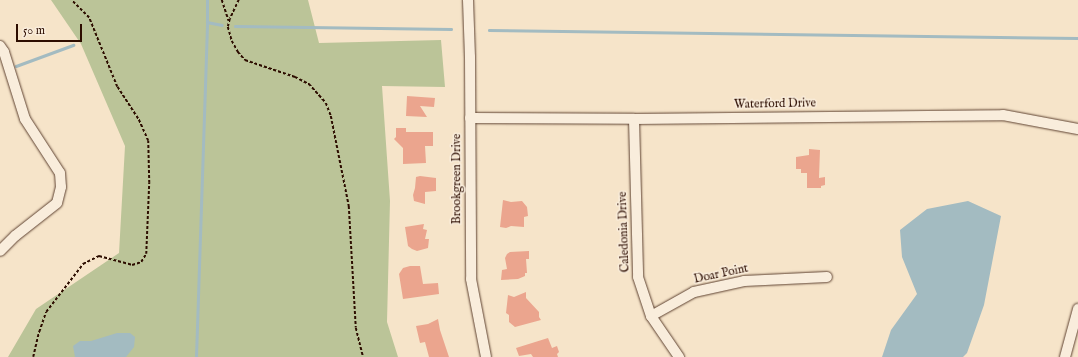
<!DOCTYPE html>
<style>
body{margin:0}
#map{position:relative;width:1078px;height:357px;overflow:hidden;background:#f6e4c9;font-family:"IM FELL English",serif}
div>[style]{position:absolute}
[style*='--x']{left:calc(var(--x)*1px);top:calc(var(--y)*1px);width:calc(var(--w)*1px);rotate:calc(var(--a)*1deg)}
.green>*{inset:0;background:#bbc498}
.water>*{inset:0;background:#a3bbc1}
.stream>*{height:2.5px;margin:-1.25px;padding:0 1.25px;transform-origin:1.25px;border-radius:1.25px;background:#a3bbc1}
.building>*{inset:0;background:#eba58e}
.path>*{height:1.5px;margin-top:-0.75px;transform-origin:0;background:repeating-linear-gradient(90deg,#2d0d00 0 3px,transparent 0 5px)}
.roads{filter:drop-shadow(0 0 1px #5f4332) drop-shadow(0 0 1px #5f4332)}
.minor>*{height:10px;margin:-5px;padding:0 5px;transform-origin:5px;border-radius:5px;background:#f9eddc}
span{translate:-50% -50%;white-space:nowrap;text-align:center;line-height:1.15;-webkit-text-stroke:3px #f9eddc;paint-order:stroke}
.street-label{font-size:12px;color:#2d0d00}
.scale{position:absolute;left:16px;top:24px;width:66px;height:18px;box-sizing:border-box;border:2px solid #2d0d00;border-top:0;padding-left:5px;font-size:12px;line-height:14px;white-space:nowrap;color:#2d0d00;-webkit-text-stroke:3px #f9eddc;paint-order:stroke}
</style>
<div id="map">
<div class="green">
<i style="clip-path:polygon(51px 0,308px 0,319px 43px,441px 40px,445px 87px,382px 86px,390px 201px,387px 322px,398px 357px,8px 357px,36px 309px,119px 253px,125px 146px,81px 44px)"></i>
</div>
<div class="water">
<i style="clip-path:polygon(968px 201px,1001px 216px,984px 305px,967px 353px,963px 357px,882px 357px,891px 330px,917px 294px,902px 257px,900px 230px,927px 209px)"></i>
<i style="clip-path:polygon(117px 333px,130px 333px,135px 337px,134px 347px,126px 357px,75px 357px,73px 346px,80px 341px,91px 341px)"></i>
</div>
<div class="stream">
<i style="--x:207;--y:22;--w:15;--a:11"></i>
<i style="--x:235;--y:26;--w:216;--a:0.8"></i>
<i style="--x:489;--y:30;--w:589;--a:0.78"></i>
<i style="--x:16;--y:66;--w:61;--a:-20.2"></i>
<i style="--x:196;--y:357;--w:335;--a:-88.1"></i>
<i style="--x:207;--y:22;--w:22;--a:-90"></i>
</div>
<div class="building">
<i style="clip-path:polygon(407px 96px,435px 98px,434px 107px,420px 106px,427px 117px,406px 116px)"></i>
<i style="clip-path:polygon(396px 128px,406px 128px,406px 132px,433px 132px,433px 146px,425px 146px,426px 163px,403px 164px,403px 148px,394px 139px,396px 137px)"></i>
<i style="clip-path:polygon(809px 149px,820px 150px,819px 178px,825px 177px,825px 185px,821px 186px,821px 188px,807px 188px,807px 173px,801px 173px,801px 169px,796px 169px,796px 157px,809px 155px)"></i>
<i style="clip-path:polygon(420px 176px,436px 178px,436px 191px,425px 192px,425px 204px,414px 201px,413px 195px,415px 188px,416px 177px)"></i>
<i style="clip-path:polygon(503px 200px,511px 202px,522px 201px,527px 207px,528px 216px,524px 217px,524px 227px,511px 226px,506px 228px,500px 227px)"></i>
<i style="clip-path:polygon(424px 224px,423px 229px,427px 230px,425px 239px,429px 239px,428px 248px,417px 251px,412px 249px,408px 246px,405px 227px)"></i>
<i style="clip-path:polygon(529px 251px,529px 259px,526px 259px,527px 273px,525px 273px,525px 276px,518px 279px,501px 280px,502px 270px,507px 269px,505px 258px,507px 254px,510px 252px)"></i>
<i style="clip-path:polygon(410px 266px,420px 266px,423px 284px,438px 283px,439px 294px,403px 299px,399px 274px,403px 268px)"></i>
<i style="clip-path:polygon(526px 292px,526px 298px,539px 312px,539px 317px,541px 320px,515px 327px,509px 322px,509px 315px,506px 313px,508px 295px,514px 297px)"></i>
<i style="clip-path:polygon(438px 319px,440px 330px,449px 357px,429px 357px,425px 342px,420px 343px,416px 326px,428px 324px)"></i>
<i style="clip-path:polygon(548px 338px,552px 348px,557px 346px,559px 352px,557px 354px,558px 357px,533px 357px,531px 354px,519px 356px,516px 348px)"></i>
</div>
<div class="path">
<i style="--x:222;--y:0;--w:22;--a:72"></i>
<i style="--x:239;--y:0;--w:21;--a:115"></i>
<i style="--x:230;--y:19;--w:8;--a:104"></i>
<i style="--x:228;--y:27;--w:15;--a:74"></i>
<i style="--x:232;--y:41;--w:13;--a:61"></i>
<i style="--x:238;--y:52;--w:11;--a:49"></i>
<i style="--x:245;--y:60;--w:53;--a:18.8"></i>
<i style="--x:295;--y:77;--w:16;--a:27"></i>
<i style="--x:309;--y:84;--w:25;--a:48"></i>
<i style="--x:326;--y:103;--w:14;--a:69"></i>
<i style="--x:331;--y:116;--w:92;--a:78.7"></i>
<i style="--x:349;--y:206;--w:122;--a:86.7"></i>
<i style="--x:356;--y:328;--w:30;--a:76"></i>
<i style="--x:33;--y:357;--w:26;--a:-77"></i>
<i style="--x:39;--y:332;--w:21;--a:-71"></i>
<i style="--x:46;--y:312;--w:61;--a:-52.4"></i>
<i style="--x:83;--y:264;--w:18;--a:-27"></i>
<i style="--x:99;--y:256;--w:34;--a:15"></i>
<i style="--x:132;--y:265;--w:9;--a:-18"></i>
<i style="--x:141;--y:262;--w:9;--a:-58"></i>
<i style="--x:146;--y:254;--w:71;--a:-87.6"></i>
<i style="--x:149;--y:183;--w:42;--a:-91.4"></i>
<i style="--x:148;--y:141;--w:24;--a:-114"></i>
<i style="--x:138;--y:119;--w:38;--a:-123"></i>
<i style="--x:117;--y:87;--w:74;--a:-112.1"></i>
<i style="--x:89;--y:18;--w:25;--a:-135"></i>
</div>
<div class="roads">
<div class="minor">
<i style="--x:468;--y:0;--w:57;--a:88"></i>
<i style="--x:470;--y:57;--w:222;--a:89.7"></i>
<i style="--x:471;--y:279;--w:79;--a:79.1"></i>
<i style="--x:0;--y:46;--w:7;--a:56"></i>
<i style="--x:4;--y:52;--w:70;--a:72.6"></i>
<i style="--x:25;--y:119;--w:64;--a:57.1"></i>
<i style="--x:60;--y:173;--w:14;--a:86"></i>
<i style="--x:61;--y:187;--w:16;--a:104"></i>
<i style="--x:57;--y:203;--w:53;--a:141.8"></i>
<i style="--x:15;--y:236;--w:21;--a:135"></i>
<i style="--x:470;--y:118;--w:164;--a:0.3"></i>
<i style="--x:634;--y:119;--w:369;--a:-0.6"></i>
<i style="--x:1003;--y:115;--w:76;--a:10.6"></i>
<i style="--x:634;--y:119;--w:158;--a:88.5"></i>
<i style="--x:638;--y:277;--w:41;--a:71.6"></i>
<i style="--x:651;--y:316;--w:50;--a:55.7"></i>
<i style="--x:651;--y:316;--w:49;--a:-29.2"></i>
<i style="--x:694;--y:292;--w:51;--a:-12.4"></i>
<i style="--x:744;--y:281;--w:83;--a:-2.8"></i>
<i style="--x:1065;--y:357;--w:50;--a:-74.8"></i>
</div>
</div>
<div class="street-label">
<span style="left:775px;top:104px;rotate:-1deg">Waterford Drive</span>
<span style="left:457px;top:179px;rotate:-90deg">Brookgreen Drive</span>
<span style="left:624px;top:232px;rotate:-92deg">Caledonia Drive</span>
<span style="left:721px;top:274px;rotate:-12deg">Doar Point</span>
</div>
<div class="scale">50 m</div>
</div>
